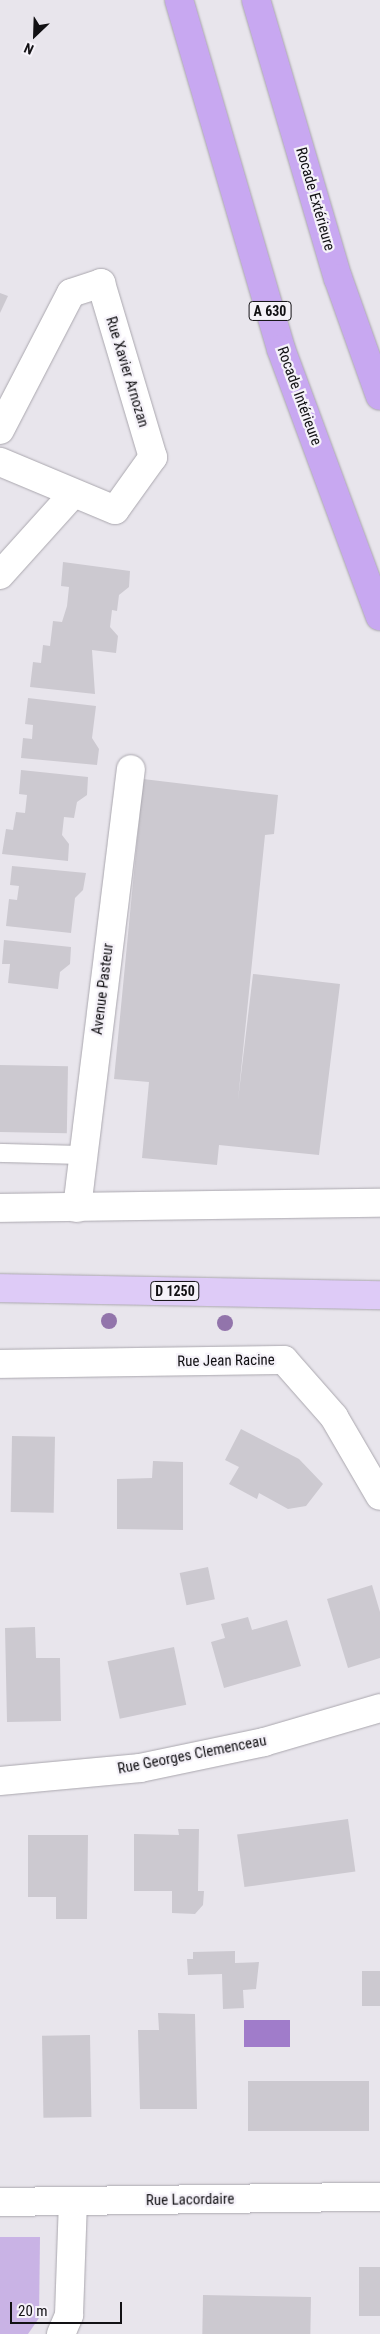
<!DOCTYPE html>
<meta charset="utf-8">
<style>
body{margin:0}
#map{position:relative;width:380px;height:2334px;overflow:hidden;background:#e8e5ec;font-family:"Roboto Condensed",sans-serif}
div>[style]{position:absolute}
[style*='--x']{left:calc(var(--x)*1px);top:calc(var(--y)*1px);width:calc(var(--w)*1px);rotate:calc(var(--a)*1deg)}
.green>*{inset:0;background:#c9b3e5}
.water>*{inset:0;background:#a07cca;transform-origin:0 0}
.building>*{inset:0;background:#ccc9d0;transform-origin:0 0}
.roads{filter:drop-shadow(0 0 1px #aaa7ae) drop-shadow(0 0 1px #aaa7ae)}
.service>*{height:18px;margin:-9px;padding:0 9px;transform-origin:9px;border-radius:9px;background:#fff}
.minor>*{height:28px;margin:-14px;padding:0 14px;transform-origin:14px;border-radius:14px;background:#fff}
.primary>*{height:28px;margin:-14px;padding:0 14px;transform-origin:14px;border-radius:14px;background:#decbf7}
.motorway>*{height:28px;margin:-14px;padding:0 14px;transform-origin:14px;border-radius:14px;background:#c8a8f1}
.trees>*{width:16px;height:16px;margin:-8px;border-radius:50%;background:#9274ab}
span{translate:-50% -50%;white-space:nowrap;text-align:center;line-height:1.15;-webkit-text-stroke:4.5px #f5f2f9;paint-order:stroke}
.shield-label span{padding:1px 4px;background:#f5f2f9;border:1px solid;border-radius:4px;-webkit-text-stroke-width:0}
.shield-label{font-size:14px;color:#121114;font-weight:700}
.street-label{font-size:15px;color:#121114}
.north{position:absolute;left:10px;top:10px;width:50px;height:50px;-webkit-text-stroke:4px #f5f2f9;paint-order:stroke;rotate:204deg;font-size:14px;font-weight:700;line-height:20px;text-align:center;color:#121114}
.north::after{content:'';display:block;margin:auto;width:18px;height:22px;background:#121114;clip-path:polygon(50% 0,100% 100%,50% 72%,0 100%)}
.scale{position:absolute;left:10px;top:2302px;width:112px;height:22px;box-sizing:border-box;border:2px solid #121114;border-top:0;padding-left:6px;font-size:15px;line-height:18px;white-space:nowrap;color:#121114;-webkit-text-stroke:4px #f5f2f9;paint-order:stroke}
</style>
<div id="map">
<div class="green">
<i style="clip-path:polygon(0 2237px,40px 2237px,39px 2318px,28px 2334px,0 2334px)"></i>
</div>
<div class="water">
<i style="left:244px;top:2020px;width:46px;height:27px"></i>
</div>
<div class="building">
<i style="clip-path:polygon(0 293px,8px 296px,0 313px)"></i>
<i style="clip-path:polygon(63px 562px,130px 571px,129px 587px,119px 595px,117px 611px,112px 610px,110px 627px,118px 636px,116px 653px,92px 650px,95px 694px,30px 687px,33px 662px,41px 663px,43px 645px,50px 646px,53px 621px,62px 622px,67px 606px,69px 587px,61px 586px)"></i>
<i style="clip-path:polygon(28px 698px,96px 706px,92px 738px,99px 749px,97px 765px,21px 758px,23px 738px,32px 739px,33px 725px,25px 724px)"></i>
<i style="clip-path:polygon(21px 770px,88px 777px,87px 795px,77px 802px,74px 818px,64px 817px,62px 835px,69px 844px,68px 861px,2px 854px,6px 829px,13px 830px,16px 812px,25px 813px,27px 795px,19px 794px)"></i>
<i style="clip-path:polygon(143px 779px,278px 795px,274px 834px,265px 835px,238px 1100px,253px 974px,340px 984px,319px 1155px,219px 1145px,217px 1165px,142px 1158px,149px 1082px,114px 1079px)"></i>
<i style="clip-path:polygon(12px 866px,86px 873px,83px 890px,75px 898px,71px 933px,6px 926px,9px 899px,17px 900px,19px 886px,10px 885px)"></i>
<i style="clip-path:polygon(4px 940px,71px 947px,70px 964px,60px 972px,58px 989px,8px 983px,10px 964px,2px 964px)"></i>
<i style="left:0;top:1065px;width:68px;height:67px;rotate:1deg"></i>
<i style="clip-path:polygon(241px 1429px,299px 1459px,323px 1484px,306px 1506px,288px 1509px,259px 1493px,257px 1499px,229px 1484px,239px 1467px,225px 1460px)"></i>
<i style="left:12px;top:1436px;width:43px;height:76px;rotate:1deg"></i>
<i style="clip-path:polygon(153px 1461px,183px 1462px,183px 1530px,117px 1529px,117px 1479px,152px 1478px)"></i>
<i style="left:208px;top:1567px;width:33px;height:29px;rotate:78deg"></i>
<i style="clip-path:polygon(372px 1585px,380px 1612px,380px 1658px,348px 1668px,327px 1599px)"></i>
<i style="clip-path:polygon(248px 1617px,252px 1630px,287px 1620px,301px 1666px,224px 1688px,211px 1642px,225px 1638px,221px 1624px)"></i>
<i style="clip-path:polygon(35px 1627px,36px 1658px,60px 1658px,61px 1721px,7px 1722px,5px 1628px)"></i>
<i style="left:174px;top:1647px;width:59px;height:68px;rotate:78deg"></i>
<i style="left:348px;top:1819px;width:53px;height:112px;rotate:82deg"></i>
<i style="clip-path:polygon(178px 1829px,199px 1829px,198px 1891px,204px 1891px,203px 1905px,195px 1914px,172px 1913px,172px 1891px,134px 1891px,134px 1834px,179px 1835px)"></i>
<i style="clip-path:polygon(28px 1835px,88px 1835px,87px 1919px,56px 1919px,56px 1897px,28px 1897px)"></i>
<i style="clip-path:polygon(235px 1951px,235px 1963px,259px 1962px,256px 1989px,243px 1990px,244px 2008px,223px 2009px,222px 1974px,188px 1975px,187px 1959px,193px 1959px,193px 1952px)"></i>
<i style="left:380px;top:1971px;width:35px;height:18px;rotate:90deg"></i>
<i style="clip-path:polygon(158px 2013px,195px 2014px,197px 2109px,140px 2109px,138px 2030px,159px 2030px)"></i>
<i style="left:90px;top:2035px;width:82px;height:48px;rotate:89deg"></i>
<i style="left:248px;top:2081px;width:121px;height:50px"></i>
<i style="left:359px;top:2267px;width:21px;height:49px"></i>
<i style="left:203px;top:2295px;width:108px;height:39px;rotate:1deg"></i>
</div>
<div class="roads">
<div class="service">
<i style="--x:0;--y:1153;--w:82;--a:1.4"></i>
</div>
<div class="minor">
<i style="--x:0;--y:430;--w:154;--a:-62.6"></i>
<i style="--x:71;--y:293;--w:32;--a:-18"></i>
<i style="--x:101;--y:283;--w:182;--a:73.4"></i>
<i style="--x:153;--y:457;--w:65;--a:125.6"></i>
<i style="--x:115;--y:510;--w:125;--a:-157.3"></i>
<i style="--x:0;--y:575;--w:109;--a:-48"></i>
<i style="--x:0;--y:1208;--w:380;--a:-0.8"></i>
<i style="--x:77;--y:1208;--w:442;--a:-83"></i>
<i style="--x:0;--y:1364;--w:284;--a:-0.8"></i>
<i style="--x:284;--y:1360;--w:76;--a:48.7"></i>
<i style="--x:334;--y:1417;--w:91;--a:59.8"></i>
<i style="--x:0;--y:1781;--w:141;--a:-5.3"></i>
<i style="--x:140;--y:1768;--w:127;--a:-11.8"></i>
<i style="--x:264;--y:1742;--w:121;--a:-16.3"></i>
<i style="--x:0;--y:2202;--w:380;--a:-0.8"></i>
<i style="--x:61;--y:2334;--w:21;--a:-67"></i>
<i style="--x:69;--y:2315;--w:113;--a:-88"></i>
</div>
<div class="primary">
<i style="--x:0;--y:1288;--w:380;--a:1.1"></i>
</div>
<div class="motorway">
<i style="--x:179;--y:0;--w:364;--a:73.7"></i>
<i style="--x:281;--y:349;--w:285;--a:69.7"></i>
<i style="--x:256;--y:0;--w:290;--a:73.6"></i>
<i style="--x:338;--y:278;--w:125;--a:70.4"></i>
</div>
</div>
<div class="trees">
<i style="left:109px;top:1321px"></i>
<i style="left:225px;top:1323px"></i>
</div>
<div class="shield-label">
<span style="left:270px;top:311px">A 630</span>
<span style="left:175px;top:1291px">D 1250</span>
</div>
<div class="street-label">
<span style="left:315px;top:199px;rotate:74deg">Rocade Extérieure</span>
<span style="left:127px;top:372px;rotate:73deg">Rue Xavier Arnozan</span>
<span style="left:299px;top:396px;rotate:70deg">Rocade Intérieure</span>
<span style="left:103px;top:989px;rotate:-83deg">Avenue Pasteur</span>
<span style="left:226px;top:1361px;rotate:-1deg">Rue Jean Racine</span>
<span style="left:192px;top:1755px;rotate:-11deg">Rue Georges Clemenceau</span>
<span style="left:190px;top:2200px;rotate:-1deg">Rue Lacordaire</span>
</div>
<div class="north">N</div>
<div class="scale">20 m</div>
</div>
